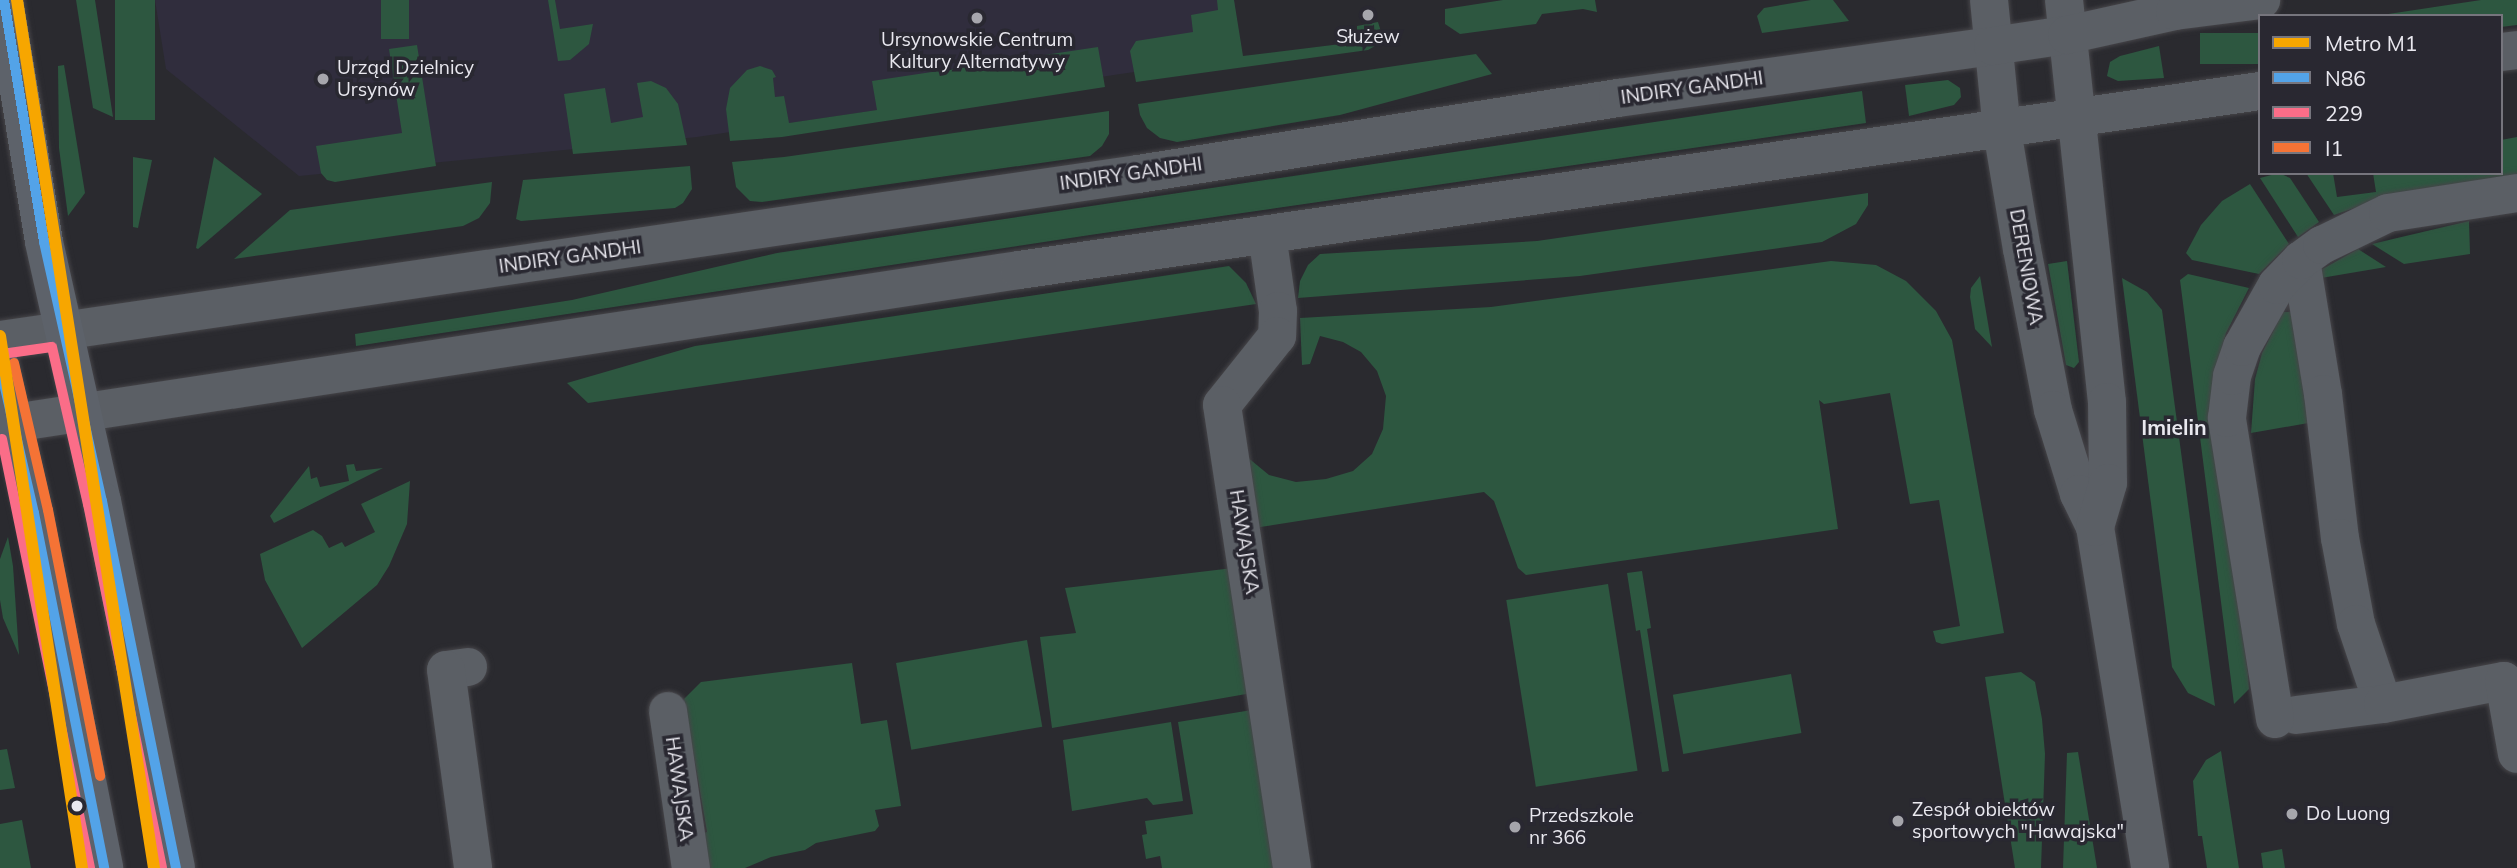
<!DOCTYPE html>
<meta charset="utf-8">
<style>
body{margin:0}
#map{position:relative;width:2517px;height:868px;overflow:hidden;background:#2a2a2f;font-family:Mulish,sans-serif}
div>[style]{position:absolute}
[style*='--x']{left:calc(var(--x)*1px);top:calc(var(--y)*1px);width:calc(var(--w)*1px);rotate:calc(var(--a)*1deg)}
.commercial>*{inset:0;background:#302d3d}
.green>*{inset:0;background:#2d5740;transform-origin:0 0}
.roads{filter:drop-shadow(0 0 2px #464549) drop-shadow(0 0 2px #464549)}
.minor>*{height:38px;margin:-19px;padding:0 19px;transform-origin:19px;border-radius:19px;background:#5b5f65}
.tertiary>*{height:38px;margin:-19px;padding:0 19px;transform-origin:19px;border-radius:19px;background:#5b5f65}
.secondary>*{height:38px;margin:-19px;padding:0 19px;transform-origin:19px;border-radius:19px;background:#5d626a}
.bus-1>*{height:10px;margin:-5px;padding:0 5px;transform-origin:5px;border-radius:5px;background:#53a3e8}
.bus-2>*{height:10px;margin:-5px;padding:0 5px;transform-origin:5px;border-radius:5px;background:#fb6d88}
.bus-3>*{height:10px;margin:-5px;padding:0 5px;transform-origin:5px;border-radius:5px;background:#f57335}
.metro-1>*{height:12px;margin:-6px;padding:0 6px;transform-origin:6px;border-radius:6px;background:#f7a600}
.dots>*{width:19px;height:19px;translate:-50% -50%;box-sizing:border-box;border:4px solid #292831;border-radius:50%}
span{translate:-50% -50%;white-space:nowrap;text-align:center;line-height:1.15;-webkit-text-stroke:7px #292831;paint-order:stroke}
.poi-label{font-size:19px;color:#e9e8ef}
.left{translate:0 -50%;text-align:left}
.street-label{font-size:19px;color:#e9e8ef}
.neighbourhood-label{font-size:21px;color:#e9e8ef;font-weight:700}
.legend{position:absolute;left:2258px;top:14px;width:245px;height:161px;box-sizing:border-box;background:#292831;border:2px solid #76757d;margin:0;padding:9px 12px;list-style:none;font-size:21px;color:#e9e8ef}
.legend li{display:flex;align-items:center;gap:14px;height:35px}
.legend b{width:35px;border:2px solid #76757d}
</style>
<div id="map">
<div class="commercial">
<i style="clip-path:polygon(155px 0,1234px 0,1242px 56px,697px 137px,299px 176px,166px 69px)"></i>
</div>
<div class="green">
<i style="clip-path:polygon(76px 0,95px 0,113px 117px,93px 108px)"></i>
<i style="left:115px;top:0;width:40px;height:120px"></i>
<i style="left:381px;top:0;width:28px;height:39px"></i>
<i style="clip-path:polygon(548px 0,555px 0,560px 29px,593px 24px,589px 44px,570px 60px,558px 61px)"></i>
<i style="clip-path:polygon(1217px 0,1234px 0,1243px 56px,1357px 42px,1357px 26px,1378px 22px,1382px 35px,1380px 43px,1368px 50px,1136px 82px,1130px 51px,1136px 41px,1193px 32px,1191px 15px,1218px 10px)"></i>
<i style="clip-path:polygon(1503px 0,1595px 0,1597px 12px,1583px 9px,1542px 14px,1536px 24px,1460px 34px,1445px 24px,1445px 9px)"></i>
<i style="clip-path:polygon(1811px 0,1833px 0,1849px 21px,1762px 33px,1757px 16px,1764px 8px)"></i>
<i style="clip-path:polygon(2481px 0,2517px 0,2517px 25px,2501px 27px,2501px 16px,2375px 16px)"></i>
<i style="left:2260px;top:33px;width:31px;height:60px;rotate:90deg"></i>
<i style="clip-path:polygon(417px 45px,436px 166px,335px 182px,327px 180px,321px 173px,316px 146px,402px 133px,389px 49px)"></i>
<i style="clip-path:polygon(2159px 46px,2164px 78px,2118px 81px,2107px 76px,2110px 62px,2120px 56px)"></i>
<i style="clip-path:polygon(1098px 47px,1105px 87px,782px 137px,730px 141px,726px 109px,730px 88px,747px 70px,760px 66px,772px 70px,776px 77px,773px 78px,775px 97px,784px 96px,789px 123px,877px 110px,872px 81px)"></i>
<i style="clip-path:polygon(1476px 54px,1492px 74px,1340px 115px,1177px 142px,1160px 138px,1147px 128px,1140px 115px,1138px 104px)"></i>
<i style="clip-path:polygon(64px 65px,85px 193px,68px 216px,59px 148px,58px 66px)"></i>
<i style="clip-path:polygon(1948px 80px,1960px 88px,1961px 97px,1954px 105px,1909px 116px,1905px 85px)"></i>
<i style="clip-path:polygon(651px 81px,666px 88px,678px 104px,687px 145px,573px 154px,564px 94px,605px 88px,611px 123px,643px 117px,637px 83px)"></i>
<i style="clip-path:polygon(1862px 91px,1866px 123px,1090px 235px,356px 346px,355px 334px,572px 300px,777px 253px)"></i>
<i style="clip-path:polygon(1109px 111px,1109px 134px,1102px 146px,1090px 156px,762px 202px,750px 201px,736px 187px,732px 162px,784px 157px)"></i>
<i style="clip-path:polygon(2517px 137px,2517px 176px,2384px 198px,2334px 215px,2306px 173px,2333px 173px,2337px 197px,2376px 192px,2373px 173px,2501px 173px,2501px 140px)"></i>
<i style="clip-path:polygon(133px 157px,152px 160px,138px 228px,133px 227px)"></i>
<i style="clip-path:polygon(214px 157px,262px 194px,198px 249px,196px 248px)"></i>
<i style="clip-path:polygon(690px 166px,692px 189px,683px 203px,675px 208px,521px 221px,516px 219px,523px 180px)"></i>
<i style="clip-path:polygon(2279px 173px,2290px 178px,2319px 222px,2298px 237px,2260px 178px)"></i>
<i style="clip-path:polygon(492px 182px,490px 203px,479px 218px,463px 226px,234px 259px,290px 210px)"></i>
<i style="clip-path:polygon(2250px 184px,2289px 244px,2259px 274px,2192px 260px,2186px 253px,2201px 225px,2222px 201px)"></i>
<i style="clip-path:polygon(1868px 193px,1868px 205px,1856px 224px,1822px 242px,1580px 276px,1298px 298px,1300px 281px,1308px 265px,1320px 254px,1537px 241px)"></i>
<i style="clip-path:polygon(2469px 221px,2470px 254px,2404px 264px,2372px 244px)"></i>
<i style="clip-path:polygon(2358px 249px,2386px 267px,2321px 278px,2319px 271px)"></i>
<i style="clip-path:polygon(1831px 261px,1876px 265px,1906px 281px,1936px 311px,1952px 340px,2004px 633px,1942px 644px,1936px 642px,1933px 631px,1960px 626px,1939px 500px,1910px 504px,1890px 393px,1824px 404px,1819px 400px,1838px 529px,1526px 575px,1518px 568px,1494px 501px,1484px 492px,1254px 528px,1241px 452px,1269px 475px,1296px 482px,1326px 479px,1353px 471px,1372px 454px,1383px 429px,1386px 396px,1377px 371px,1361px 352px,1343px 342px,1320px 336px,1310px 364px,1302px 365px,1300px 318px,1491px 307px)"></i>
<i style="clip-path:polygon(2067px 261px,2079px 362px,2074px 368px,2066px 365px,2048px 264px)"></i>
<i style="clip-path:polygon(1229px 266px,1246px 283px,1256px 304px,588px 403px,567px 383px,695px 346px)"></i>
<i style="clip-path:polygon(2188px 274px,2249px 288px,2226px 333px,2217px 365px,2211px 424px,2248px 673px,2249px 689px,2234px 704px,2180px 280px)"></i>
<i style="clip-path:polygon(1980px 276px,1992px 347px,1975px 329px,1970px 297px,1971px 288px)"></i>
<i style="clip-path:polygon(2122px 278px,2147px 292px,2162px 310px,2215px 706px,2188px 693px,2172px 667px)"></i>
<i style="clip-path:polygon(2283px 312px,2297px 312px,2314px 422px,2251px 433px,2255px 379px,2262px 353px)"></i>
<i style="clip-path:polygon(354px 464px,356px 471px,383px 468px,274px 523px,270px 516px,309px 466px,311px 479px,317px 477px,320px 487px,349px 481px,346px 465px)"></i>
<i style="clip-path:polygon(410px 481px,407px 524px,389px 566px,377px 585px,302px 648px,265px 580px,260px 554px,313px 530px,322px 536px,329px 548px,342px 542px,345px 547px,375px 532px,361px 504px)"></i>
<i style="clip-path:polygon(8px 537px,13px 566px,19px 655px,3px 618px,0 600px,0 559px)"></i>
<i style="clip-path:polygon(1233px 568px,1252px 693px,1052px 728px,1040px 637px,1076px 633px,1065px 588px)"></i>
<i style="clip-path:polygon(1642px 571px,1651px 628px,1647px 629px,1669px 771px,1662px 772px,1640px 630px,1636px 631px,1627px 573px)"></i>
<i style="left:1608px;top:584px;width:189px;height:103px;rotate:81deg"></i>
<i style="left:1027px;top:640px;width:88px;height:133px;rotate:80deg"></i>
<i style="clip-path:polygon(852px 663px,861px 724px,887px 720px,901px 806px,875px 810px,879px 826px,875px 831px,816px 843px,805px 850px,771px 857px,745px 868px,700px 868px,695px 836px,707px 832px,684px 699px,701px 682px)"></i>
<i style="clip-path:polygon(2021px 672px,2035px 682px,2042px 719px,2045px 754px,2041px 868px,2015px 868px,1985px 677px)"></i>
<i style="left:1791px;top:674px;width:60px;height:120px;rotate:80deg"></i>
<i style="clip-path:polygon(1258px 709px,1277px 868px,1162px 868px,1160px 856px,1146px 859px,1142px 835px,1147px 834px,1145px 821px,1193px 814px,1178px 722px)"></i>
<i style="clip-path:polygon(1171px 722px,1183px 801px,1153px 805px,1147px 798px,1072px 811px,1063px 740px)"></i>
<i style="clip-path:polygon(7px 749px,15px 788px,0 790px,0 750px)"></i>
<i style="clip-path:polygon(2221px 751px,2239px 868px,2207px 868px,2202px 836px,2198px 836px,2193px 781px,2206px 760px)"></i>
<i style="clip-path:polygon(2078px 752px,2097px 868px,2063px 868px,2067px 753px)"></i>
<i style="clip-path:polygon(22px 820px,31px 868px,0 868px,0 824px)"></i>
<i style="clip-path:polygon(2282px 849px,2285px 868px,2263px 868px,2261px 853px)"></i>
</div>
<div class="roads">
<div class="minor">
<i style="--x:1989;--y:0;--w:131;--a:84.3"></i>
<i style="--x:2002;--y:130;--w:121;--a:80.5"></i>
<i style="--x:2022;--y:249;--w:164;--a:79.1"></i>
<i style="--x:2053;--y:410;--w:88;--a:72.8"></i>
<i style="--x:2079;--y:494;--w:37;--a:64"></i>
<i style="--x:2095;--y:527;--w:345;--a:80.8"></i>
<i style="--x:2064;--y:0;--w:404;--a:83.9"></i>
<i style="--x:2107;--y:402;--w:81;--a:89.3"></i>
<i style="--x:2108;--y:483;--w:46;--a:106.5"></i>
<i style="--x:1267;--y:234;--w:78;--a:81.9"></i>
<i style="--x:1278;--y:311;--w:25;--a:92"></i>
<i style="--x:1277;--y:336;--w:88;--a:128.6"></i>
<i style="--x:1222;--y:405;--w:468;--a:81.4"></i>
<i style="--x:2301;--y:260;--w:136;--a:80.7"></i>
<i style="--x:2323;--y:394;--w:145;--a:83.3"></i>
<i style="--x:2340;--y:538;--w:87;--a:79.5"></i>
<i style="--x:2356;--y:624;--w:84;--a:71.4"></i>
<i style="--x:468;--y:667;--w:22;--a:172"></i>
<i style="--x:446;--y:670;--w:200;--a:82.2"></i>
<i style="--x:668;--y:711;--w:159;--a:81.7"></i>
<i style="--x:2296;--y:715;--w:88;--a:-7.2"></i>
<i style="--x:2383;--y:704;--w:123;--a:-10.8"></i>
<i style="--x:2504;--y:681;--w:74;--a:79.9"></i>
<i style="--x:2275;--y:719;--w:305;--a:-99.1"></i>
<i style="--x:2227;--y:418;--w:42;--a:-83.2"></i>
<i style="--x:2232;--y:376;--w:31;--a:-71"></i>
<i style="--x:2242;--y:347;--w:71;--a:-60.6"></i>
<i style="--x:2277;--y:285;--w:35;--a:-46"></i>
<i style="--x:2301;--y:260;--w:26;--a:-36"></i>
<i style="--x:2322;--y:245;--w:73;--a:-25.9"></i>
<i style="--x:2388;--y:213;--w:131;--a:-8.8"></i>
</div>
<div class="tertiary">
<i style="--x:2501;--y:52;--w:16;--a:-7"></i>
<i style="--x:0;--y:340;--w:1150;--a:-8.3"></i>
<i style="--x:1138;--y:174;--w:486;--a:-9"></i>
<i style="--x:1618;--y:98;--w:379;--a:-7.9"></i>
<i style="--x:1993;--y:46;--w:75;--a:-8.5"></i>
<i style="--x:2067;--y:35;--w:111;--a:-12.5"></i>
<i style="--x:2175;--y:11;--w:87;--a:-7.3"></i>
<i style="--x:0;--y:425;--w:1031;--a:-8.65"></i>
<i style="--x:1019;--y:270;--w:1254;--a:-8.21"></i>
</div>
<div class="secondary">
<i style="--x:4;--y:0;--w:245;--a:80.6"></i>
<i style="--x:44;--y:242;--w:265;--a:77.4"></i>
<i style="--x:102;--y:501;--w:374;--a:78.6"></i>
<i style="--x:0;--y:366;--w:151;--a:77"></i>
<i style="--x:34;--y:513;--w:362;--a:78.8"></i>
</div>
</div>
<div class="bus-1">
<i style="--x:4;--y:0;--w:245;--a:80.6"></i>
<i style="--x:44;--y:242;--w:265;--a:77.4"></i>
<i style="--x:102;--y:501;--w:374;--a:78.6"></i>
<i style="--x:0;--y:366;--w:151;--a:77"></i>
<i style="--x:34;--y:513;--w:362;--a:78.8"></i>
</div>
<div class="bus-2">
<i style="--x:2;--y:354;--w:50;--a:-8"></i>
<i style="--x:52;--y:347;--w:161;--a:77.1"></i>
<i style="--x:88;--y:504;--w:371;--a:78.5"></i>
<i style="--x:2;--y:439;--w:438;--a:78.4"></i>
</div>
<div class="bus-3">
<i style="--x:14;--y:363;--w:151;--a:77"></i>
<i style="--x:48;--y:510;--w:271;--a:78.9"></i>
</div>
<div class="metro-1">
<i style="--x:17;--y:0;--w:879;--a:81.03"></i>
<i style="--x:0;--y:336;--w:538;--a:81.24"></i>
</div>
<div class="dots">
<i style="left:1368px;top:15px;background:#a6a6ac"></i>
<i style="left:977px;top:18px;background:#a6a6ac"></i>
<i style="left:323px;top:79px;background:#a6a6ac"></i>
<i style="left:77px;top:806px;background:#e9e8ef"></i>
<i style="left:2292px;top:814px;background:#a6a6ac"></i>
<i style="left:1898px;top:821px;background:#a6a6ac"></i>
<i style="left:1515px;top:827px;background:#a6a6ac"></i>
</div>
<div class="poi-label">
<span style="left:1368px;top:37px">Służew</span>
<span style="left:977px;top:51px">Ursynowskie Centrum<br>Kultury Alternatywy</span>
<span class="left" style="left:337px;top:79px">Urząd Dzielnicy<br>Ursynów</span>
<span class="left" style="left:1912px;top:821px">Zespół obiektów<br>sportowych "Hawajska"</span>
<span class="left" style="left:2306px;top:814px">Do Luong</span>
<span class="left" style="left:1529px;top:827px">Przedszkole<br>nr 366</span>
</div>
<div class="street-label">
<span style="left:1692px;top:88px;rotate:-8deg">INDIRY GANDHI</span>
<span style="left:1131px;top:174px;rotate:-8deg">INDIRY GANDHI</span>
<span style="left:570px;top:257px;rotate:-8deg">INDIRY GANDHI</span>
<span style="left:2026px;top:267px;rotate:80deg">DERENIOWA</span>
<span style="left:1244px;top:542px;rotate:81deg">HAWAJSKA</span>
<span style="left:679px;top:789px;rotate:82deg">HAWAJSKA</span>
</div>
<div class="neighbourhood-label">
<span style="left:2174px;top:427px">Imielin</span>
</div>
<ul class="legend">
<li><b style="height:9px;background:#f7a600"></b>Metro M1</li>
<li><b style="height:9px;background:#53a3e8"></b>N86</li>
<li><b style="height:9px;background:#fb6d88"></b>229</li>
<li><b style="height:9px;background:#f57335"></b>I1</li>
</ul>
</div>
